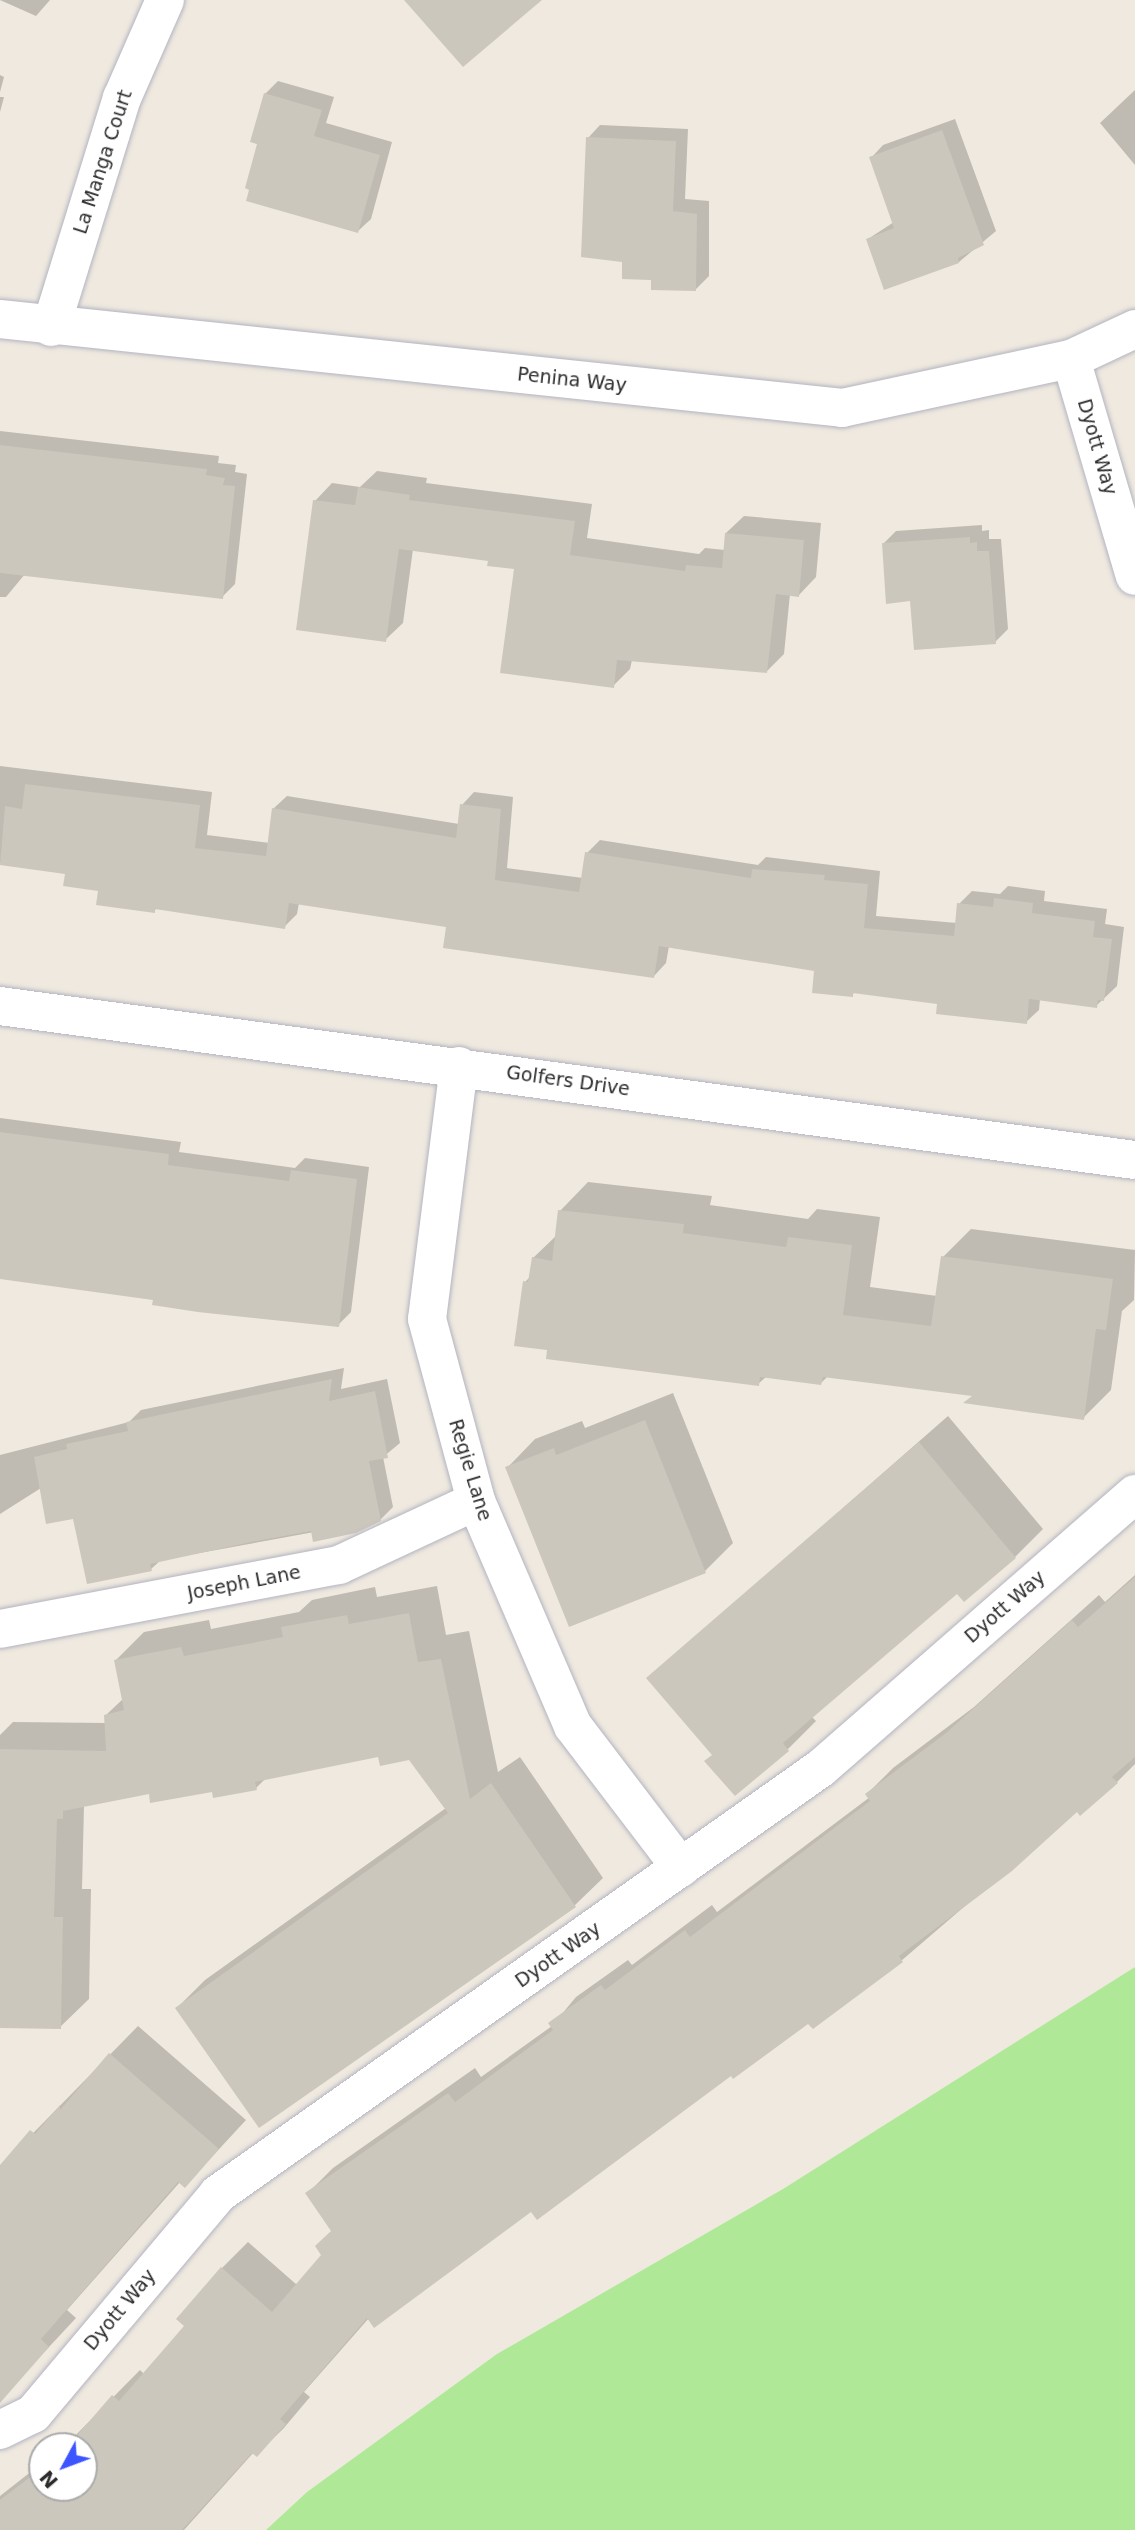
<!DOCTYPE html>
<style>
body{margin:0}
#map{position:relative;width:1135px;height:2530px;overflow:hidden;background:#efe9df;font-family:"DejaVu Sans",sans-serif}
div>[style]{position:absolute}
[style*='--x']{left:calc(var(--x)*1px);top:calc(var(--y)*1px);width:calc(var(--w)*1px);rotate:calc(var(--a)*1deg)}
.green>*{inset:0;background:#afe998}
.shadow>*{inset:0;background:#0003}
.building>*{inset:0;background:#cbc7bd}
.roads{filter:drop-shadow(0 0 2px #b3b4c1) drop-shadow(0 0 2px #b3b4c1)}
.minor>*{height:38px;margin:-19px;padding:0 19px;transform-origin:19px;border-radius:19px;background:#fff}
span{translate:-50% -50%;white-space:nowrap;text-align:center;line-height:1.15;-webkit-text-stroke:5px #fff;paint-order:stroke}
.street-label{font-size:19px;color:#2d2d2d}
.north{position:absolute;left:28px;top:2432px;width:70px;height:70px;box-sizing:border-box;background:#fff;border:2px solid #ababab;border-radius:50%;rotate:229deg;font-size:19px;font-weight:700;line-height:28px;text-align:center;color:#2d2d2d}
.north::after{content:'';display:block;margin:auto;width:24px;height:32px;background:#3c55ff;clip-path:polygon(50% 0,100% 100%,50% 72%,0 100%)}
</style>
<div id="map">
<div class="green">
<i style="clip-path:polygon(1135px 1967px,1135px 2530px,266px 2530px,307px 2492px,497px 2354px,783px 2189px)"></i>
</div>
<div class="shadow">
<i style="clip-path:polygon(0 0,50px 0,36px 16px)"></i>
<i style="clip-path:polygon(0 75px,4px 77px,0 92px)"></i>
<i style="clip-path:polygon(278px 81px,334px 97px,326px 123px,392px 142px,371px 219px,358px 231px,251px 189px,265px 94px)"></i>
<i style="clip-path:polygon(1135px 90px,1135px 165px,1100px 123px)"></i>
<i style="clip-path:polygon(0 97px,4px 97px,0 112px)"></i>
<i style="clip-path:polygon(955px 119px,996px 231px,959px 262px,868px 239px,894px 222px,871px 158px,883px 145px)"></i>
<i style="clip-path:polygon(600px 125px,688px 129px,685px 199px,709px 201px,709px 276px,696px 289px,653px 278px,624px 261px,588px 138px)"></i>
<i style="clip-path:polygon(0 431px,219px 456px,218px 463px,236px 465px,235px 472px,247px 474px,235px 584px,222px 597px,25px 574px,6px 597px,0 597px)"></i>
<i style="clip-path:polygon(377px 471px,427px 478px,426px 483px,592px 504px,587px 538px,699px 554px,705px 548px,725px 550px,726px 533px,744px 516px,821px 523px,816px 577px,799px 595px,790px 594px,784px 654px,766px 672px,632px 660px,630px 669px,613px 686px,516px 568px,490px 560px,413px 549px,403px 623px,385px 640px,315px 501px,332px 483px,360px 487px)"></i>
<i style="clip-path:polygon(982px 525px,982px 531px,989px 530px,989px 539px,1001px 539px,1008px 629px,995px 642px,912px 599px,883px 544px,896px 531px)"></i>
<i style="clip-path:polygon(0 766px,212px 792px,207px 835px,270px 843px,274px 808px,287px 796px,459px 824px,462px 805px,474px 792px,513px 797px,507px 868px,583px 878px,587px 853px,600px 840px,758px 865px,766px 857px,880px 871px,876px 916px,957px 923px,959px 904px,972px 891px,1000px 894px,1008px 886px,1045px 891px,1044px 901px,1107px 909px,1105px 924px,1124px 927px,1117px 986px,1096px 1006px,1040px 999px,1039px 1010px,1026px 1022px,939px 1003px,855px 992px,852px 995px,816px 969px,669px 946px,666px 963px,654px 976px,448px 925px,299px 903px,297px 914px,284px 927px,158px 907px,154px 911px,67px 873px,0 863px)"></i>
<i style="clip-path:polygon(0 1118px,181px 1142px,179px 1152px,295px 1168px,305px 1158px,369px 1167px,351px 1312px,338px 1325px,0 1277px)"></i>
<i style="clip-path:polygon(588px 1182px,712px 1196px,710px 1205px,808px 1219px,817px 1209px,880px 1217px,870px 1287px,937px 1296px,943px 1257px,971px 1229px,1135px 1250px,1134px 1300px,1122px 1311px,1111px 1390px,1083px 1418px,974px 1395px,828px 1376px,821px 1383px,767px 1376px,758px 1384px,549px 1348px,525px 1282px,531px 1276px,533px 1258px,557px 1235px,560px 1211px)"></i>
<i style="clip-path:polygon(344px 1368px,341px 1389px,387px 1379px,400px 1443px,383px 1457px,393px 1507px,380px 1520px,161px 1560px,151px 1569px,41px 1488px,0 1514px,0 1455px,129px 1422px,141px 1410px)"></i>
<i style="clip-path:polygon(673px 1393px,733px 1543px,705px 1571px,507px 1468px,535px 1439px,582px 1421px,585px 1428px)"></i>
<i style="clip-path:polygon(948px 1416px,1043px 1529px,1015px 1557px,957px 1591px,811px 1716px,816px 1721px,788px 1749px,714px 1754px,648px 1679px)"></i>
<i style="clip-path:polygon(1135px 1575px,1135px 1764px,1117px 1782px,1077px 1810px,901px 1961px,369px 2318px,304px 2392px,310px 2397px,283px 2429px,257px 2454px,254px 2452px,184px 2530px,0 2530px,0 2496px,42px 2463px,42px 2488px,84px 2488px,84px 2446px,65px 2446px,140px 2370px,144px 2374px,186px 2326px,222px 2268px,248px 2242px,297px 2285px,323px 2255px,333px 2230px,307px 2194px,333px 2168px,475px 2068px,481px 2077px,552px 2026px,576px 1997px,628px 1960px,632px 1965px,712px 1905px,717px 1912px,870px 1797px,867px 1794px,893px 1768px,974px 1707px,1099px 1595px,1105px 1602px)"></i>
<i style="clip-path:polygon(437px 1586px,446px 1635px,469px 1631px,498px 1772px,520px 1757px,603px 1878px,574px 1906px,177px 2008px,205px 1980px,446px 1808px,410px 1758px,379px 1755px,267px 1777px,256px 1788px,150px 1792px,84px 1805px,82px 1889px,91px 1889px,89px 1999px,60px 2027px,0 2027px,0 1735px,13px 1722px,106px 1723px,106px 1715px,124px 1698px,116px 1660px,144px 1632px,209px 1620px,211px 1629px,299px 1612px,312px 1600px,375px 1587px,377px 1597px)"></i>
<i style="clip-path:polygon(138px 2026px,246px 2120px,185px 2186px,180px 2182px,67px 2310px,76px 2318px,7px 2392px,0 2386px,0 2167px)"></i>
</div>
<div class="building">
<i style="clip-path:polygon(404px 0,542px 0,463px 67px)"></i>
<i style="clip-path:polygon(264px 93px,322px 110px,314px 136px,380px 155px,358px 233px,246px 201px,249px 190px,245px 188px,257px 144px,250px 142px)"></i>
<i style="clip-path:polygon(942px 130px,984px 245px,958px 258px,959px 263px,884px 290px,866px 239px,894px 228px,869px 157px)"></i>
<i style="clip-path:polygon(586px 137px,676px 141px,673px 211px,697px 214px,696px 291px,651px 290px,651px 280px,622px 279px,622px 262px,581px 257px)"></i>
<i style="clip-path:polygon(0 445px,207px 469px,206px 475px,225px 478px,223px 485px,235px 486px,223px 599px,0 573px)"></i>
<i style="clip-path:polygon(358px 487px,410px 495px,409px 500px,575px 521px,570px 555px,685px 571px,686px 565px,722px 568px,725px 533px,804px 540px,799px 597px,776px 594px,767px 673px,617px 660px,614px 688px,500px 673px,514px 569px,487px 566px,488px 561px,399px 549px,386px 642px,296px 630px,313px 500px,355px 505px)"></i>
<i style="clip-path:polygon(970px 537px,970px 543px,977px 542px,977px 551px,989px 551px,996px 644px,914px 650px,910px 601px,886px 604px,882px 543px)"></i>
<i style="clip-path:polygon(25px 784px,200px 805px,195px 848px,266px 856px,272px 808px,456px 838px,460px 804px,501px 809px,495px 880px,579px 892px,585px 852px,751px 878px,752px 869px,825px 875px,824px 880px,868px 884px,864px 928px,954px 936px,957px 903px,993px 907px,994px 898px,1033px 903px,1032px 913px,1095px 921px,1093px 937px,1112px 939px,1104px 1001px,1098px 1000px,1097px 1008px,1029px 999px,1027px 1024px,936px 1014px,937px 1004px,853px 993px,853px 997px,812px 993px,814px 971px,659px 946px,654px 978px,443px 948px,446px 927px,289px 903px,285px 929px,155px 909px,155px 913px,96px 905px,98px 891px,63px 886px,65px 874px,0 865px,5px 806px,22px 809px)"></i>
<i style="clip-path:polygon(0 1132px,169px 1154px,168px 1165px,289px 1181px,291px 1170px,357px 1179px,339px 1327px,198px 1312px,152px 1305px,153px 1300px,0 1279px)"></i>
<i style="clip-path:polygon(558px 1210px,684px 1224px,683px 1233px,786px 1247px,788px 1237px,852px 1245px,843px 1315px,931px 1326px,941px 1256px,1113px 1279px,1106px 1330px,1096px 1329px,1084px 1420px,963px 1403px,972px 1396px,823px 1377px,821px 1385px,760px 1377px,759px 1386px,546px 1359px,547px 1350px,514px 1346px,523px 1281px,528px 1282px,532px 1257px,552px 1261px)"></i>
<i style="clip-path:polygon(332px 1379px,329px 1401px,375px 1391px,388px 1458px,369px 1461px,381px 1521px,356px 1533px,313px 1542px,311px 1531px,251px 1542px,150px 1564px,152px 1571px,87px 1584px,73px 1519px,46px 1524px,34px 1457px,67px 1449px,66px 1444px,128px 1431px,126px 1422px)"></i>
<i style="clip-path:polygon(645px 1420px,706px 1573px,569px 1627px,505px 1467px,554px 1448px,556px 1455px)"></i>
<i style="clip-path:polygon(919px 1442px,1016px 1558px,964px 1602px,957px 1594px,783px 1743px,789px 1751px,735px 1796px,704px 1761px,712px 1755px,646px 1678px)"></i>
<i style="clip-path:polygon(1135px 1577px,1135px 1757px,1112px 1777px,1118px 1783px,1080px 1816px,1077px 1812px,1012px 1871px,899px 1956px,903px 1962px,813px 2029px,808px 2024px,733px 2079px,731px 2076px,537px 2220px,531px 2212px,374px 2328px,367px 2318px,280px 2419px,286px 2424px,257px 2457px,252px 2453px,182px 2530px,0 2530px,0 2500px,42px 2468px,42px 2488px,84px 2488px,84px 2446px,68px 2446px,112px 2395px,119px 2401px,184px 2326px,176px 2319px,221px 2267px,272px 2312px,321px 2255px,315px 2246px,331px 2231px,305px 2193px,448px 2093px,455px 2102px,553px 2030px,548px 2023px,601px 1985px,605px 1990px,685px 1930px,690px 1937px,870px 1801px,865px 1794px,946px 1733px,1072px 1620px,1078px 1627px)"></i>
<i style="clip-path:polygon(409px 1613px,418px 1662px,441px 1659px,470px 1799px,491px 1783px,576px 1907px,259px 2128px,175px 2008px,448px 1813px,409px 1760px,380px 1766px,378px 1757px,255px 1782px,257px 1790px,213px 1798px,212px 1792px,150px 1803px,149px 1794px,63px 1811px,63px 1819px,57px 1819px,54px 1917px,63px 1917px,61px 2029px,0 2028px,0 1749px,106px 1751px,104px 1715px,124px 1710px,114px 1660px,181px 1647px,184px 1656px,283px 1637px,281px 1627px,347px 1615px,349px 1624px)"></i>
<i style="clip-path:polygon(109px 2053px,219px 2149px,185px 2188px,178px 2182px,41px 2339px,49px 2347px,0 2403px,0 2165px,30px 2130px,35px 2134px,60px 2105px,60px 2110px)"></i>
</div>
<div class="roads">
<div class="minor">
<i style="--x:0;--y:319;--w:847;--a:6.03"></i>
<i style="--x:842;--y:408;--w:234;--a:-12.1"></i>
<i style="--x:1071;--y:359;--w:71;--a:-25.1"></i>
<i style="--x:51;--y:327;--w:240;--a:-72.8"></i>
<i style="--x:122;--y:98;--w:107;--a:-66.3"></i>
<i style="--x:1071;--y:359;--w:226;--a:73.6"></i>
<i style="--x:0;--y:1006;--w:1145;--a:7.73"></i>
<i style="--x:459;--y:1066;--w:255;--a:97.2"></i>
<i style="--x:427;--y:1319;--w:188;--a:74.9"></i>
<i style="--x:476;--y:1501;--w:245;--a:66.7"></i>
<i style="--x:573;--y:1726;--w:178;--a:52.7"></i>
<i style="--x:0;--y:1629;--w:345;--a:-10.7"></i>
<i style="--x:339;--y:1565;--w:151;--a:-25"></i>
<i style="--x:0;--y:2430;--w:37;--a:-26"></i>
<i style="--x:33;--y:2414;--w:287;--a:-49.9"></i>
<i style="--x:218;--y:2194;--w:738;--a:-35.24"></i>
<i style="--x:821;--y:1768;--w:417;--a:-41.1"></i>
</div>
</div>
<div class="street-label">
<span style="left:103px;top:162px;rotate:-72deg">La Manga Court</span>
<span style="left:572px;top:380px;rotate:6deg">Penina Way</span>
<span style="left:1097px;top:447px;rotate:74deg">Dyott Way</span>
<span style="left:568px;top:1081px;rotate:8deg">Golfers Drive</span>
<span style="left:470px;top:1470px;rotate:73deg">Regie Lane</span>
<span style="left:244px;top:1583px;rotate:-11deg">Joseph Lane</span>
<span style="left:1005px;top:1607px;rotate:-41deg">Dyott Way</span>
<span style="left:558px;top:1955px;rotate:-35deg">Dyott Way</span>
<span style="left:120px;top:2310px;rotate:-50deg">Dyott Way</span>
</div>
<div class="north">N</div>
</div>
